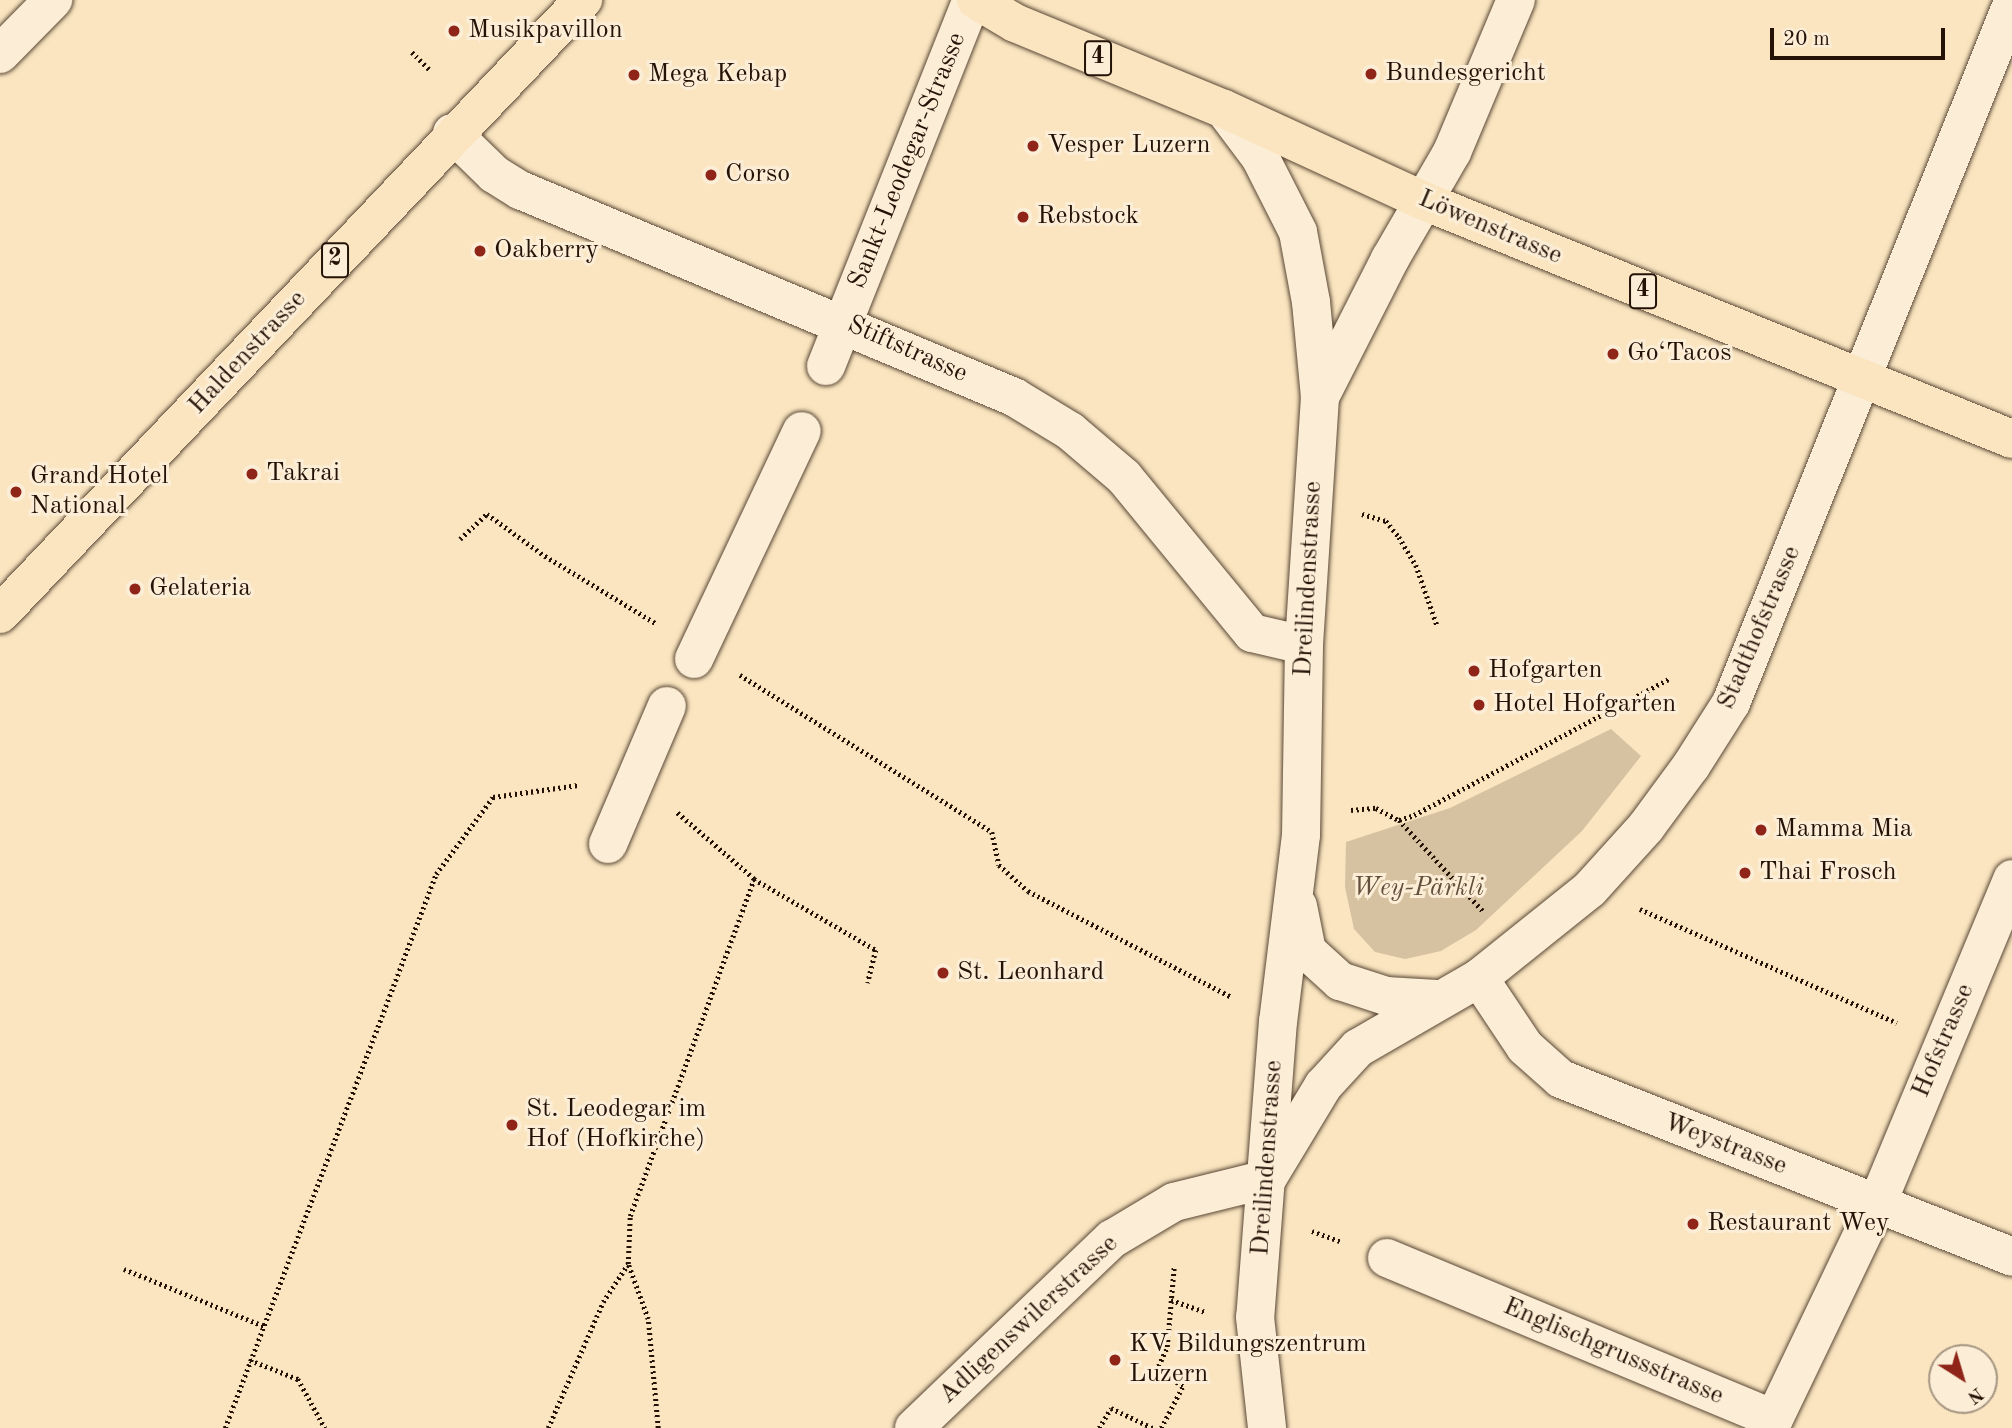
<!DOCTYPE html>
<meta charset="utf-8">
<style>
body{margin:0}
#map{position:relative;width:2012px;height:1428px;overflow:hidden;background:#fae5c0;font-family:"Old Standard TT",serif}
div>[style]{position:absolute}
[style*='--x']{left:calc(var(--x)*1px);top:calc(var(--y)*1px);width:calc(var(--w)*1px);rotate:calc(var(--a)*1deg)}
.green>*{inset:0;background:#d6c1a1}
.path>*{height:4.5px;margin-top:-2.25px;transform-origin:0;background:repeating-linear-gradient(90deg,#241207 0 2px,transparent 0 5.5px)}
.roads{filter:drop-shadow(0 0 2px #5a4735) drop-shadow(0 0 2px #5a4735)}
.street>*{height:38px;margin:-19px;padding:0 19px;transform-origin:19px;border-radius:19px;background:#fceed6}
.primary>*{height:38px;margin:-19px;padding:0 19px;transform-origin:19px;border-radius:19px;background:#fae5c0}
.dots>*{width:19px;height:19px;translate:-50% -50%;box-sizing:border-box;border:4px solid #fceed6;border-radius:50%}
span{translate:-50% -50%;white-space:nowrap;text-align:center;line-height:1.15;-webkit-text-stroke:6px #fceed6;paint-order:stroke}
.shield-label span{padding:2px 5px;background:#fceed6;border:2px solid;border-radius:5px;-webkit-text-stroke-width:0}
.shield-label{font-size:24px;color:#241207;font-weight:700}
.poi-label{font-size:26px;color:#241207}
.left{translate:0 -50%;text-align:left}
.street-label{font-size:26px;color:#241207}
.park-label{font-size:26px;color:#624f3d;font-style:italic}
.north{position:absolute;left:1928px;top:1344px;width:70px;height:70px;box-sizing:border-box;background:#fceed6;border:2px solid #a69683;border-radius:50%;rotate:143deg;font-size:19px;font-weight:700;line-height:28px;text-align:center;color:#241207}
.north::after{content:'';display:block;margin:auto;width:24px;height:32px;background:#8f2418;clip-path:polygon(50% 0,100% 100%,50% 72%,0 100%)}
.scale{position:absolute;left:1770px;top:28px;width:175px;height:32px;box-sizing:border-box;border:4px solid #241207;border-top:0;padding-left:9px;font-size:21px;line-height:24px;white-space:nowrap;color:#241207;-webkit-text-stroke:5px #fceed6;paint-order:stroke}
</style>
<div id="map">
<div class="green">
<i style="clip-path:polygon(1611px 729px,1641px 756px,1582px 831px,1476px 930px,1441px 951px,1405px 959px,1375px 952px,1354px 929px,1345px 887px,1346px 842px,1450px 808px)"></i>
</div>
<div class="path">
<i style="--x:412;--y:52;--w:27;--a:45"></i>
<i style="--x:1362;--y:514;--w:25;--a:16"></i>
<i style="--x:1386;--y:521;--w:21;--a:51"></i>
<i style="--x:1399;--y:537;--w:33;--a:59"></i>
<i style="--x:1416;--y:565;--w:64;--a:70.7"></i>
<i style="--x:460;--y:539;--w:37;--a:-43"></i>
<i style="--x:487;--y:514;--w:72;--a:35.9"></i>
<i style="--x:545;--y:556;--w:129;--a:31.3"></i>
<i style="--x:740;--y:675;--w:297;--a:31.9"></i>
<i style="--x:992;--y:832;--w:34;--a:78"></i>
<i style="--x:999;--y:865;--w:39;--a:42"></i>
<i style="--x:1028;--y:891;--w:228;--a:27.5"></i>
<i style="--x:1351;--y:810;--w:25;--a:-5"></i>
<i style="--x:1376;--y:808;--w:26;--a:28"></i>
<i style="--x:1399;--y:820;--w:16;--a:-18"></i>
<i style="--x:1414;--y:815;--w:289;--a:-28.1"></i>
<i style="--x:1399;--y:820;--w:125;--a:47.3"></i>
<i style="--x:754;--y:879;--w:141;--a:30.2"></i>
<i style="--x:876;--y:950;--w:34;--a:104"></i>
<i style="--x:1640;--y:909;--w:281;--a:23.9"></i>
<i style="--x:1312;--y:1231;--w:30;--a:20"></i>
<i style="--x:124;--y:1269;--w:151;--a:22.2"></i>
<i style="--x:1171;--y:1300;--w:37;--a:19"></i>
<i style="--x:250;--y:1360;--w:52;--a:21.6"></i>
<i style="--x:298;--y:1379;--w:56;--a:61.1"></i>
<i style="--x:225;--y:1428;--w:593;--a:-69.15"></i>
<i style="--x:436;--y:874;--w:96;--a:-53.5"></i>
<i style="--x:493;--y:797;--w:86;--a:-8"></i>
<i style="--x:548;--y:1428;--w:137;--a:-66.4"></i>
<i style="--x:603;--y:1302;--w:45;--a:-56.7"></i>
<i style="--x:658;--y:1428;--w:109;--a:-95.2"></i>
<i style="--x:648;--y:1319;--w:59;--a:-110"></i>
<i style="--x:628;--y:1264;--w:48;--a:-87.6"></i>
<i style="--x:630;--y:1216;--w:359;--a:-69.8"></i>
<i style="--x:754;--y:879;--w:104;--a:-139.3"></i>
<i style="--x:1099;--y:1428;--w:23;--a:-59"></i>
<i style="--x:1111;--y:1408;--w:47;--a:25.5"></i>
<i style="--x:1161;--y:1428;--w:47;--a:-62.4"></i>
<i style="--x:1183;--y:1386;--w:31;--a:-151"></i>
<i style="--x:1156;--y:1371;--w:26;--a:-65"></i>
<i style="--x:1167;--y:1347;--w:80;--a:-85"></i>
</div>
<div class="roads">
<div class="street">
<i style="--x:0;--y:54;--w:76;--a:-45.5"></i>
<i style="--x:1224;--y:109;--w:60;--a:53.1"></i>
<i style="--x:1260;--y:157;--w:84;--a:63.1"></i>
<i style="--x:1298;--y:232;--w:71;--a:79.5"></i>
<i style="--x:1311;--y:302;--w:95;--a:84.6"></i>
<i style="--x:1320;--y:397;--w:249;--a:93.7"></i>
<i style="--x:1304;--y:645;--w:190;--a:90.9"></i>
<i style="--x:1301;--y:835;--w:187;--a:97"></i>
<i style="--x:1278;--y:1021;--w:297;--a:94.4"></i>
<i style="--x:1255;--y:1317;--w:112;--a:83.8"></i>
<i style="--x:452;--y:133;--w:59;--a:44.3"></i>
<i style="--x:494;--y:174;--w:31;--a:32"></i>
<i style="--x:520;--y:190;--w:536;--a:22.74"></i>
<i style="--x:1014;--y:397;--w:66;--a:31.3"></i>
<i style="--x:1070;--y:431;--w:71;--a:40.4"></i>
<i style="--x:1124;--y:477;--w:202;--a:50.6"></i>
<i style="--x:1252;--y:633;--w:53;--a:13"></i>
<i style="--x:826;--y:366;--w:394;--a:-68.3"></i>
<i style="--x:1320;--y:397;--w:155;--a:-63.1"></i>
<i style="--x:1390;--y:259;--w:124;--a:-59.9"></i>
<i style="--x:1452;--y:152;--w:165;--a:-67.2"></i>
<i style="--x:694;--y:659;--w:252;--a:-64.7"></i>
<i style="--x:608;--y:844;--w:150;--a:-66.9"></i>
<i style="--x:1298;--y:906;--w:46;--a:78.7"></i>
<i style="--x:1307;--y:951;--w:45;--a:42.3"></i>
<i style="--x:1340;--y:981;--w:48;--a:18.1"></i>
<i style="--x:1386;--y:996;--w:51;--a:3.4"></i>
<i style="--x:1479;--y:978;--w:83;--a:56.3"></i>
<i style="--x:1525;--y:1047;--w:48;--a:41.6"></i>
<i style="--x:1561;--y:1079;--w:485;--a:21.5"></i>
<i style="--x:1267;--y:1179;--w:109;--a:-58.9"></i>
<i style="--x:1323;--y:1086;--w:52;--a:-47.4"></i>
<i style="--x:1358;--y:1048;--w:140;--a:-30"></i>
<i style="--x:1479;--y:978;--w:142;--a:-38.7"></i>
<i style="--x:1590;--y:889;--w:84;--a:-47.9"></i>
<i style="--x:1646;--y:827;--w:76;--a:-53.6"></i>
<i style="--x:1691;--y:766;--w:75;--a:-57.6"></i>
<i style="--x:1731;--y:703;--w:753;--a:-68.1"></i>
<i style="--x:1387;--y:1258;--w:419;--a:22.6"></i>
<i style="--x:1774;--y:1419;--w:238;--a:-64.4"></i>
<i style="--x:1877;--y:1204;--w:352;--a:-67.4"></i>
<i style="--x:914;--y:1428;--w:274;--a:-43.7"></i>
<i style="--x:1112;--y:1239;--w:72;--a:-30.8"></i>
<i style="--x:1174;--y:1202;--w:96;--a:-13.9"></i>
</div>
<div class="primary">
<i style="--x:976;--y:0;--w:45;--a:30.5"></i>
<i style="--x:1015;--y:23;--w:226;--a:22.4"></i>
<i style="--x:1224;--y:109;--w:220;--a:24.7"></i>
<i style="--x:1424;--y:201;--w:634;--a:22.04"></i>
<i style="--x:0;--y:614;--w:847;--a:-46.48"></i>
</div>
</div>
<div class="dots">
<i style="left:454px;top:31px;background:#8f2418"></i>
<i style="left:1371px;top:74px;background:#8f2418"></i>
<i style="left:634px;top:75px;background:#8f2418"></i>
<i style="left:1033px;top:146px;background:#8f2418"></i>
<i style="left:711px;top:175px;background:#8f2418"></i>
<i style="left:1023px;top:217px;background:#8f2418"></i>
<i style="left:480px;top:251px;background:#8f2418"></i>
<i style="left:1613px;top:354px;background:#8f2418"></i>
<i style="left:252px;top:474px;background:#8f2418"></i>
<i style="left:16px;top:492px;background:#8f2418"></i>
<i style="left:135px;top:589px;background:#8f2418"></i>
<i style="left:1474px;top:671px;background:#8f2418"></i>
<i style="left:1479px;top:705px;background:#8f2418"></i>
<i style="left:1761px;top:830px;background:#8f2418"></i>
<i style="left:1745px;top:873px;background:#8f2418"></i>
<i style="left:943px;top:973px;background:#8f2418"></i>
<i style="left:512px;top:1125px;background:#8f2418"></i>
<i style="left:1693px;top:1224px;background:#8f2418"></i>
<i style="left:1115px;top:1360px;background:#8f2418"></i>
</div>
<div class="shield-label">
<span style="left:1098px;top:58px">4</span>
<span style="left:335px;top:260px">2</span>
<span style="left:1643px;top:291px">4</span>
</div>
<div class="poi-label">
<span class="left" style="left:468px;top:31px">Musikpavillon</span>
<span class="left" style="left:1385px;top:74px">Bundesgericht</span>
<span class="left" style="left:648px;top:75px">Mega Kebap</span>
<span class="left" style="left:1047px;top:146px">Vesper Luzern</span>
<span class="left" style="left:725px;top:175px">Corso</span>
<span class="left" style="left:1037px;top:217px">Rebstock</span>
<span class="left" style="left:494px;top:251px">Oakberry</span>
<span class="left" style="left:1627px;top:354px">Go‘Tacos</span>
<span class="left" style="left:266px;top:474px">Takrai</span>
<span class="left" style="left:30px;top:492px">Grand Hotel<br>National</span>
<span class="left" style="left:149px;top:589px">Gelateria</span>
<span class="left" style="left:1488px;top:671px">Hofgarten</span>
<span class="left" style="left:1493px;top:705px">Hotel Hofgarten</span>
<span class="left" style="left:1775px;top:830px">Mamma Mia</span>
<span class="left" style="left:1759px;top:873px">Thai Frosch</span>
<span class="left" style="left:957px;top:973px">St. Leonhard</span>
<span class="left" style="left:526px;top:1125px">St. Leodegar im<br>Hof (Hofkirche)</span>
<span class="left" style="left:1707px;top:1224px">Restaurant Wey</span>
<span class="left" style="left:1129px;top:1360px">KV Bildungszentrum<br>Luzern</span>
</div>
<div class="street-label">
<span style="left:908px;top:161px;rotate:-68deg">Sankt-Leodegar-Strasse</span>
<span style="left:1490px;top:228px;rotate:23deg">Löwenstrasse</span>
<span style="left:907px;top:350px;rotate:24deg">Stiftstrasse</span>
<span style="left:248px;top:353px;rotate:-47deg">Haldenstrasse</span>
<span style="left:1309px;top:579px;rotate:-87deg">Dreilindenstrasse</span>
<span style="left:1760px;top:628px;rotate:-67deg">Stadthofstrasse</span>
<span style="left:1944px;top:1041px;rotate:-67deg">Hofstrasse</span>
<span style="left:1725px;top:1145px;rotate:21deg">Weystrasse</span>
<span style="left:1268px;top:1158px;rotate:-86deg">Dreilindenstrasse</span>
<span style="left:1029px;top:1320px;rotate:-43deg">Adligenswilerstrasse</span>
<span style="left:1613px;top:1352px;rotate:23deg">Englischgrussstrasse</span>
</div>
<div class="park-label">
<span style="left:1418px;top:889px">Wey-Pärkli</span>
</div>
<div class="north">N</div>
<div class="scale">20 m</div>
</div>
